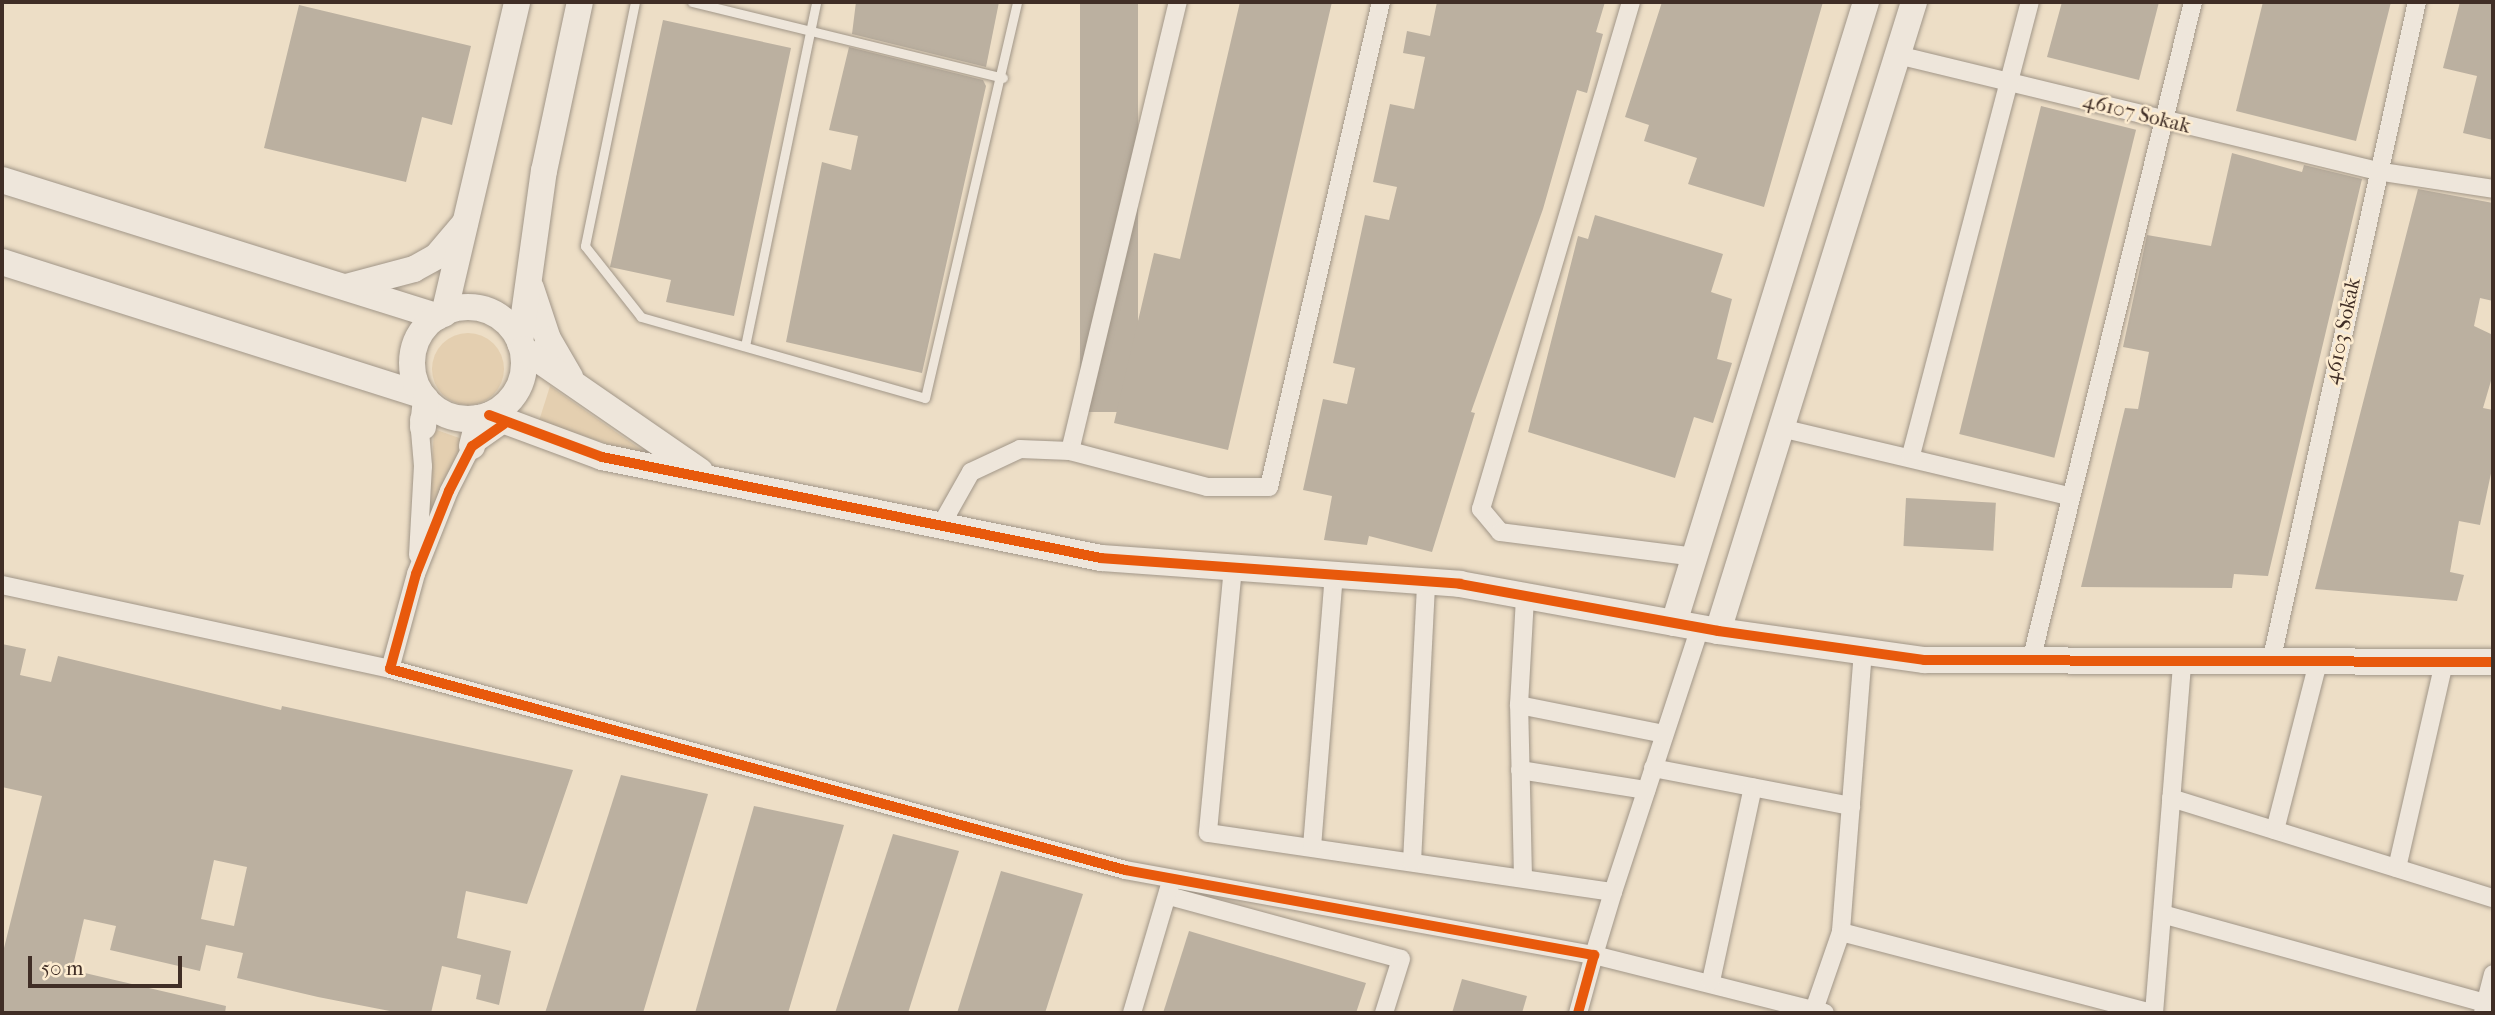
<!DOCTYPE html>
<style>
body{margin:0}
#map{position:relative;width:2495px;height:1015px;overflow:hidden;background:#eddec6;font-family:"IM FELL French Canon",serif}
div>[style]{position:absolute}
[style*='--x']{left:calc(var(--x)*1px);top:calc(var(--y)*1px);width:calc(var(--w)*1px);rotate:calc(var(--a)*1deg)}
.green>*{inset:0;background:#e4cfb0}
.round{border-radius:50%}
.building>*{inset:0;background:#bbb0a0;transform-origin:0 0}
.roads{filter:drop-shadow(0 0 2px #a19688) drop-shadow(0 0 2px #a19688)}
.lane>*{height:9px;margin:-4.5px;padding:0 4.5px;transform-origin:4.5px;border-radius:4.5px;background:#eee6db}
.street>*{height:18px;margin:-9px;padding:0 9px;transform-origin:9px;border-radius:9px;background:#eee6db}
.secondary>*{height:26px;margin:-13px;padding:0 13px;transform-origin:13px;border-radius:13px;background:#eee6db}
.secondary>.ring{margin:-13px;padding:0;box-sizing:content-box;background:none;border:26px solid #eee6db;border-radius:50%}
.cycleway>*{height:10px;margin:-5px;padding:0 5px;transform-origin:5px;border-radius:5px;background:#e8590c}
span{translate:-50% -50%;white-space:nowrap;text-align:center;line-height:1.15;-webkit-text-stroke:5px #fdecd0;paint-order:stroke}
.street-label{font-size:21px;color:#402e26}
.frame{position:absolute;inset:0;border:4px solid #402e26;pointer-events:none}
.scale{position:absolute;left:28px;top:956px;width:154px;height:32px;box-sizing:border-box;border:4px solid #402e26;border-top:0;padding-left:9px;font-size:21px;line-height:24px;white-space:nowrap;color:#402e26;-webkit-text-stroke:5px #fdecd0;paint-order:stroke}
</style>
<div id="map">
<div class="green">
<i class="round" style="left:432px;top:333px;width:72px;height:72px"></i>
<i style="clip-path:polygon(550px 386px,656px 460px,539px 421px)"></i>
<i style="clip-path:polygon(434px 429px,465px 440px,429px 520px)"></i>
</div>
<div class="building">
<i style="clip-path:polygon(856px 2px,999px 2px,986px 67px,852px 34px)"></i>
<i style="left:1080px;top:2px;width:58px;height:410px"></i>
<i style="clip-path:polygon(1240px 2px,1332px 2px,1228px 450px,1114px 423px,1154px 253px,1180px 259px)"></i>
<i style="clip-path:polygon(1437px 2px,1605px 2px,1596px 32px,1603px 34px,1587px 93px,1577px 90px,1543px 209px,1471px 412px,1475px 413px,1432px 552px,1369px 536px,1367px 545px,1324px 540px,1332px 496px,1303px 490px,1323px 399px,1347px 404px,1355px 368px,1333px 363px,1365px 215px,1389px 220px,1397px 187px,1373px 182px,1390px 104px,1414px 109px,1425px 57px,1403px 53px,1407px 31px,1430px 36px)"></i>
<i style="clip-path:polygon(1662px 2px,1823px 2px,1764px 207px,1688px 184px,1697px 158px,1644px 141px,1649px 125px,1625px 117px)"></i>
<i style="clip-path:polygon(2062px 2px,2159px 2px,2139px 80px,2047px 57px)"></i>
<i style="clip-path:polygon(2263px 2px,2391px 2px,2356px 141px,2236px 111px)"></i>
<i style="clip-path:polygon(2460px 2px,2493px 2px,2493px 140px,2463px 133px,2477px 76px,2443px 68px)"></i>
<i style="clip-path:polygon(299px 5px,471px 46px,452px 125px,422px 117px,406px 182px,264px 148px)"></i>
<i style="clip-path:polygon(663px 20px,791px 48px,734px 316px,666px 302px,671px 280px,610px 267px)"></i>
<i style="clip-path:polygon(849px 47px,983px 80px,986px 86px,922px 373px,786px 342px,822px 162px,851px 170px,858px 136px,829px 130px)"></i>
<i style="left:2041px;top:106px;width:98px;height:338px;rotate:14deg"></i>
<i style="clip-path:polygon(2232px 153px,2302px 172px,2304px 165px,2362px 179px,2268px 576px,2234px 574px,2232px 588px,2081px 587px,2125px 408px,2138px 409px,2149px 352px,2123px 347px,2147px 235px,2211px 246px)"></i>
<i style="clip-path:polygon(2418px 189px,2493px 203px,2493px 301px,2480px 298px,2474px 326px,2493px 335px,2493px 374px,2483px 408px,2493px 410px,2493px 464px,2480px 525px,2459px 521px,2450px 572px,2464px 575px,2457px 601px,2315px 589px)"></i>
<i style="clip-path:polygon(1595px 215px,1723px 254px,1711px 292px,1732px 299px,1717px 359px,1732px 363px,1713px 423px,1694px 417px,1675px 478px,1528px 432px,1578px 236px,1588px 239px)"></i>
<i style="left:1906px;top:498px;width:90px;height:48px;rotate:3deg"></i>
<i style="clip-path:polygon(evenodd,2px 644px,26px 649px,20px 675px,51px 682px,58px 656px,281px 710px,282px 706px,573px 770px,527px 904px,466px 891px,457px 938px,511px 951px,499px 1005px,476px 999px,481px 975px,442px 966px,431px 1013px,400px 1013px,318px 997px,237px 978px,243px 953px,206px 945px,200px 971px,110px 950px,116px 926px,84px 919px,72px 970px,226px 1006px,225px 1013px,2px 1013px,2px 956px,42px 796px,2px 787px,2px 644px,214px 860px,247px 867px,234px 926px,201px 919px,214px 860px)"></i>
<i style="clip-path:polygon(621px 775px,708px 794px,643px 1013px,545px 1013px)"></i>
<i style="clip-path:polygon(754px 806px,844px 825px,788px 1013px,695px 1013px)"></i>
<i style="clip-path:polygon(893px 834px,959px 851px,908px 1013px,835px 1013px)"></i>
<i style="clip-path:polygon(1001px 871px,1083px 894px,1045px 1013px,957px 1013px)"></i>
<i style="clip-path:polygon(1189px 931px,1366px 983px,1356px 1013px,1163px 1013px)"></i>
<i style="clip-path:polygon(1462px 979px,1527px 996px,1522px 1013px,1452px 1013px)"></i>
</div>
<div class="roads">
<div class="lane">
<i style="--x:635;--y:2;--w:249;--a:101.6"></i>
<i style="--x:585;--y:246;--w:90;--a:51.7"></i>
<i style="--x:641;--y:317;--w:295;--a:15.9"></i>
<i style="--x:925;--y:398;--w:407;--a:-76.9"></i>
<i style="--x:692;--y:2;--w:320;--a:13.7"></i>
<i style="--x:745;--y:346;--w:351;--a:-78.3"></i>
</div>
<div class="street">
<i style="--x:1631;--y:2;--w:529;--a:106.48"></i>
<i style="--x:1481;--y:509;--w:30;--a:50"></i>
<i style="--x:1500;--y:532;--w:196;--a:7.3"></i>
<i style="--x:1898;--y:55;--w:492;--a:13.6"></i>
<i style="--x:2376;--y:171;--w:118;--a:8.7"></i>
<i style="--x:504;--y:424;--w:39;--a:145"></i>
<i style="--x:472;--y:446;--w:51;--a:117.1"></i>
<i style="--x:449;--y:491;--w:89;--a:111.7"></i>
<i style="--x:416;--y:574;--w:98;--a:105.3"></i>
<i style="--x:390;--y:669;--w:762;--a:15.29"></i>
<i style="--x:1125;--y:870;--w:477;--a:10.3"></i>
<i style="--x:1594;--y:955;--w:60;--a:105.4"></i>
<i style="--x:1781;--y:428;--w:295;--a:13.3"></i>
<i style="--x:1070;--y:451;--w:462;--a:-76.5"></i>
<i style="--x:1911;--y:455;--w:468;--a:-75.3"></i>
<i style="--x:941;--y:525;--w:61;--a:-60.5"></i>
<i style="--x:971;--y:472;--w:54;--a:-25.1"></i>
<i style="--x:1020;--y:449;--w:50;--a:2.3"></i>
<i style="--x:1070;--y:451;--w:142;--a:14.7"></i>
<i style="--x:1207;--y:487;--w:62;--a:0"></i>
<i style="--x:1269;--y:487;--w:498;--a:-77"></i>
<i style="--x:418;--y:555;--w:89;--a:-86.8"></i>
<i style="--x:423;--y:466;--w:47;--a:-94.9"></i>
<i style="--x:1233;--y:567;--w:267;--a:95.4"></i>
<i style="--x:1208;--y:833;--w:409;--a:8.3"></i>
<i style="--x:1613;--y:892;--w:278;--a:-71.8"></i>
<i style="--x:2;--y:585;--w:397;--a:12.2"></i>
<i style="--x:1863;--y:651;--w:282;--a:94.5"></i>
<i style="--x:1841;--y:932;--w:322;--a:14.6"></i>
<i style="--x:2031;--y:661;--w:679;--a:-76.19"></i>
<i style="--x:2271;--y:662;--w:676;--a:-77.53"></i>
<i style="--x:1519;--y:705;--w:148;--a:11.3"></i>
<i style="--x:1653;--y:768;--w:202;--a:10.9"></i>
<i style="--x:1520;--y:770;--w:128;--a:9"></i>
<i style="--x:2171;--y:798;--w:337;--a:17.3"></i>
<i style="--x:2275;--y:830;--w:173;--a:-75.6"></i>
<i style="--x:1312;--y:847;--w:273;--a:-85.4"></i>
<i style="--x:1412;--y:862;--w:281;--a:-87.1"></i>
<i style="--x:2397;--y:868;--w:210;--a:-77.1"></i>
<i style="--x:1523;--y:877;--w:172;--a:-91.3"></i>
<i style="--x:1519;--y:705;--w:109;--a:-86.8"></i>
<i style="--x:1613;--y:892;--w:66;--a:106.8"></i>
<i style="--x:1594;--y:955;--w:238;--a:14.1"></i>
<i style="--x:1169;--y:896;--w:240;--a:15.2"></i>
<i style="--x:1401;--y:959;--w:57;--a:107.5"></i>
<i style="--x:2162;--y:914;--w:336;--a:15.4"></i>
<i style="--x:1711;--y:981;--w:198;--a:-77.8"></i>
<i style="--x:1814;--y:1010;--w:83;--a:-70.9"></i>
<i style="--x:1132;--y:1013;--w:134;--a:-73.5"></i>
<i style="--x:2154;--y:1013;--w:351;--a:-85.4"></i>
<i style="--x:2483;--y:1013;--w:40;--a:-75.6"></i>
</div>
<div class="secondary">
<i style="--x:2;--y:180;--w:457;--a:17.4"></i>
<i style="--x:2;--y:262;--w:441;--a:17.6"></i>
<i style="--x:346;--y:287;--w:70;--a:-14.8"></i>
<i style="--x:414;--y:269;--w:26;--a:-29"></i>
<i style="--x:437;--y:256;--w:43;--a:-49.7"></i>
<i style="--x:531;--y:288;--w:54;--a:71.6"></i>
<i style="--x:548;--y:339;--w:44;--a:59.9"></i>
<i class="ring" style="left:412px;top:307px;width:86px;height:86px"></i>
<i style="--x:444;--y:314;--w:320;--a:-76.8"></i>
<i style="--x:520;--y:343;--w:174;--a:-82.1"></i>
<i style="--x:544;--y:171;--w:173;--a:-78"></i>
<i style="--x:523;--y:349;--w:215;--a:34.6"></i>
<i style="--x:489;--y:415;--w:121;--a:20.4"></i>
<i style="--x:602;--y:457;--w:509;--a:11.44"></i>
<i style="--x:1101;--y:558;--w:360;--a:4.1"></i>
<i style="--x:1460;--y:584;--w:262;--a:10.3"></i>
<i style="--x:1718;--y:631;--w:208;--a:8"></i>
<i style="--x:1924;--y:660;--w:569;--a:0.2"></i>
<i style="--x:423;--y:427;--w:28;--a:-84"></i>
<i style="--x:472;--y:446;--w:29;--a:-76"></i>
<i style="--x:1674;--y:623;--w:650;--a:-72.82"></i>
<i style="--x:1718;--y:631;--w:659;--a:-72.69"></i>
</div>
</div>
<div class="cycleway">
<i style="--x:489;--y:415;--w:121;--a:20.4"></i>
<i style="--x:602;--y:457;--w:509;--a:11.44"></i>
<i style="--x:1101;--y:558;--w:360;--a:4.1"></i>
<i style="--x:1460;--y:584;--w:262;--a:10.3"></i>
<i style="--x:1718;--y:631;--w:208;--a:8"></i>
<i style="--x:1924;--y:660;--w:569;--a:0.2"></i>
<i style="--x:504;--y:424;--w:39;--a:145"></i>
<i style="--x:472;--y:446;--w:51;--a:117.1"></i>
<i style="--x:449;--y:491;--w:89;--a:111.7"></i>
<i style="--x:416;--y:574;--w:98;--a:105.3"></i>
<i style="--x:390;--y:669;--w:762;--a:15.29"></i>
<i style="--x:1125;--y:870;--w:477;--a:10.3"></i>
<i style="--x:1594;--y:955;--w:60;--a:105.4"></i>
</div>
<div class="street-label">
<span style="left:2137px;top:113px;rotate:14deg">46107 Sokak</span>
<span style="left:2342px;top:331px;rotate:-78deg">46103 Sokak</span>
</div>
<div class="frame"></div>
<div class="scale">50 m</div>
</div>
